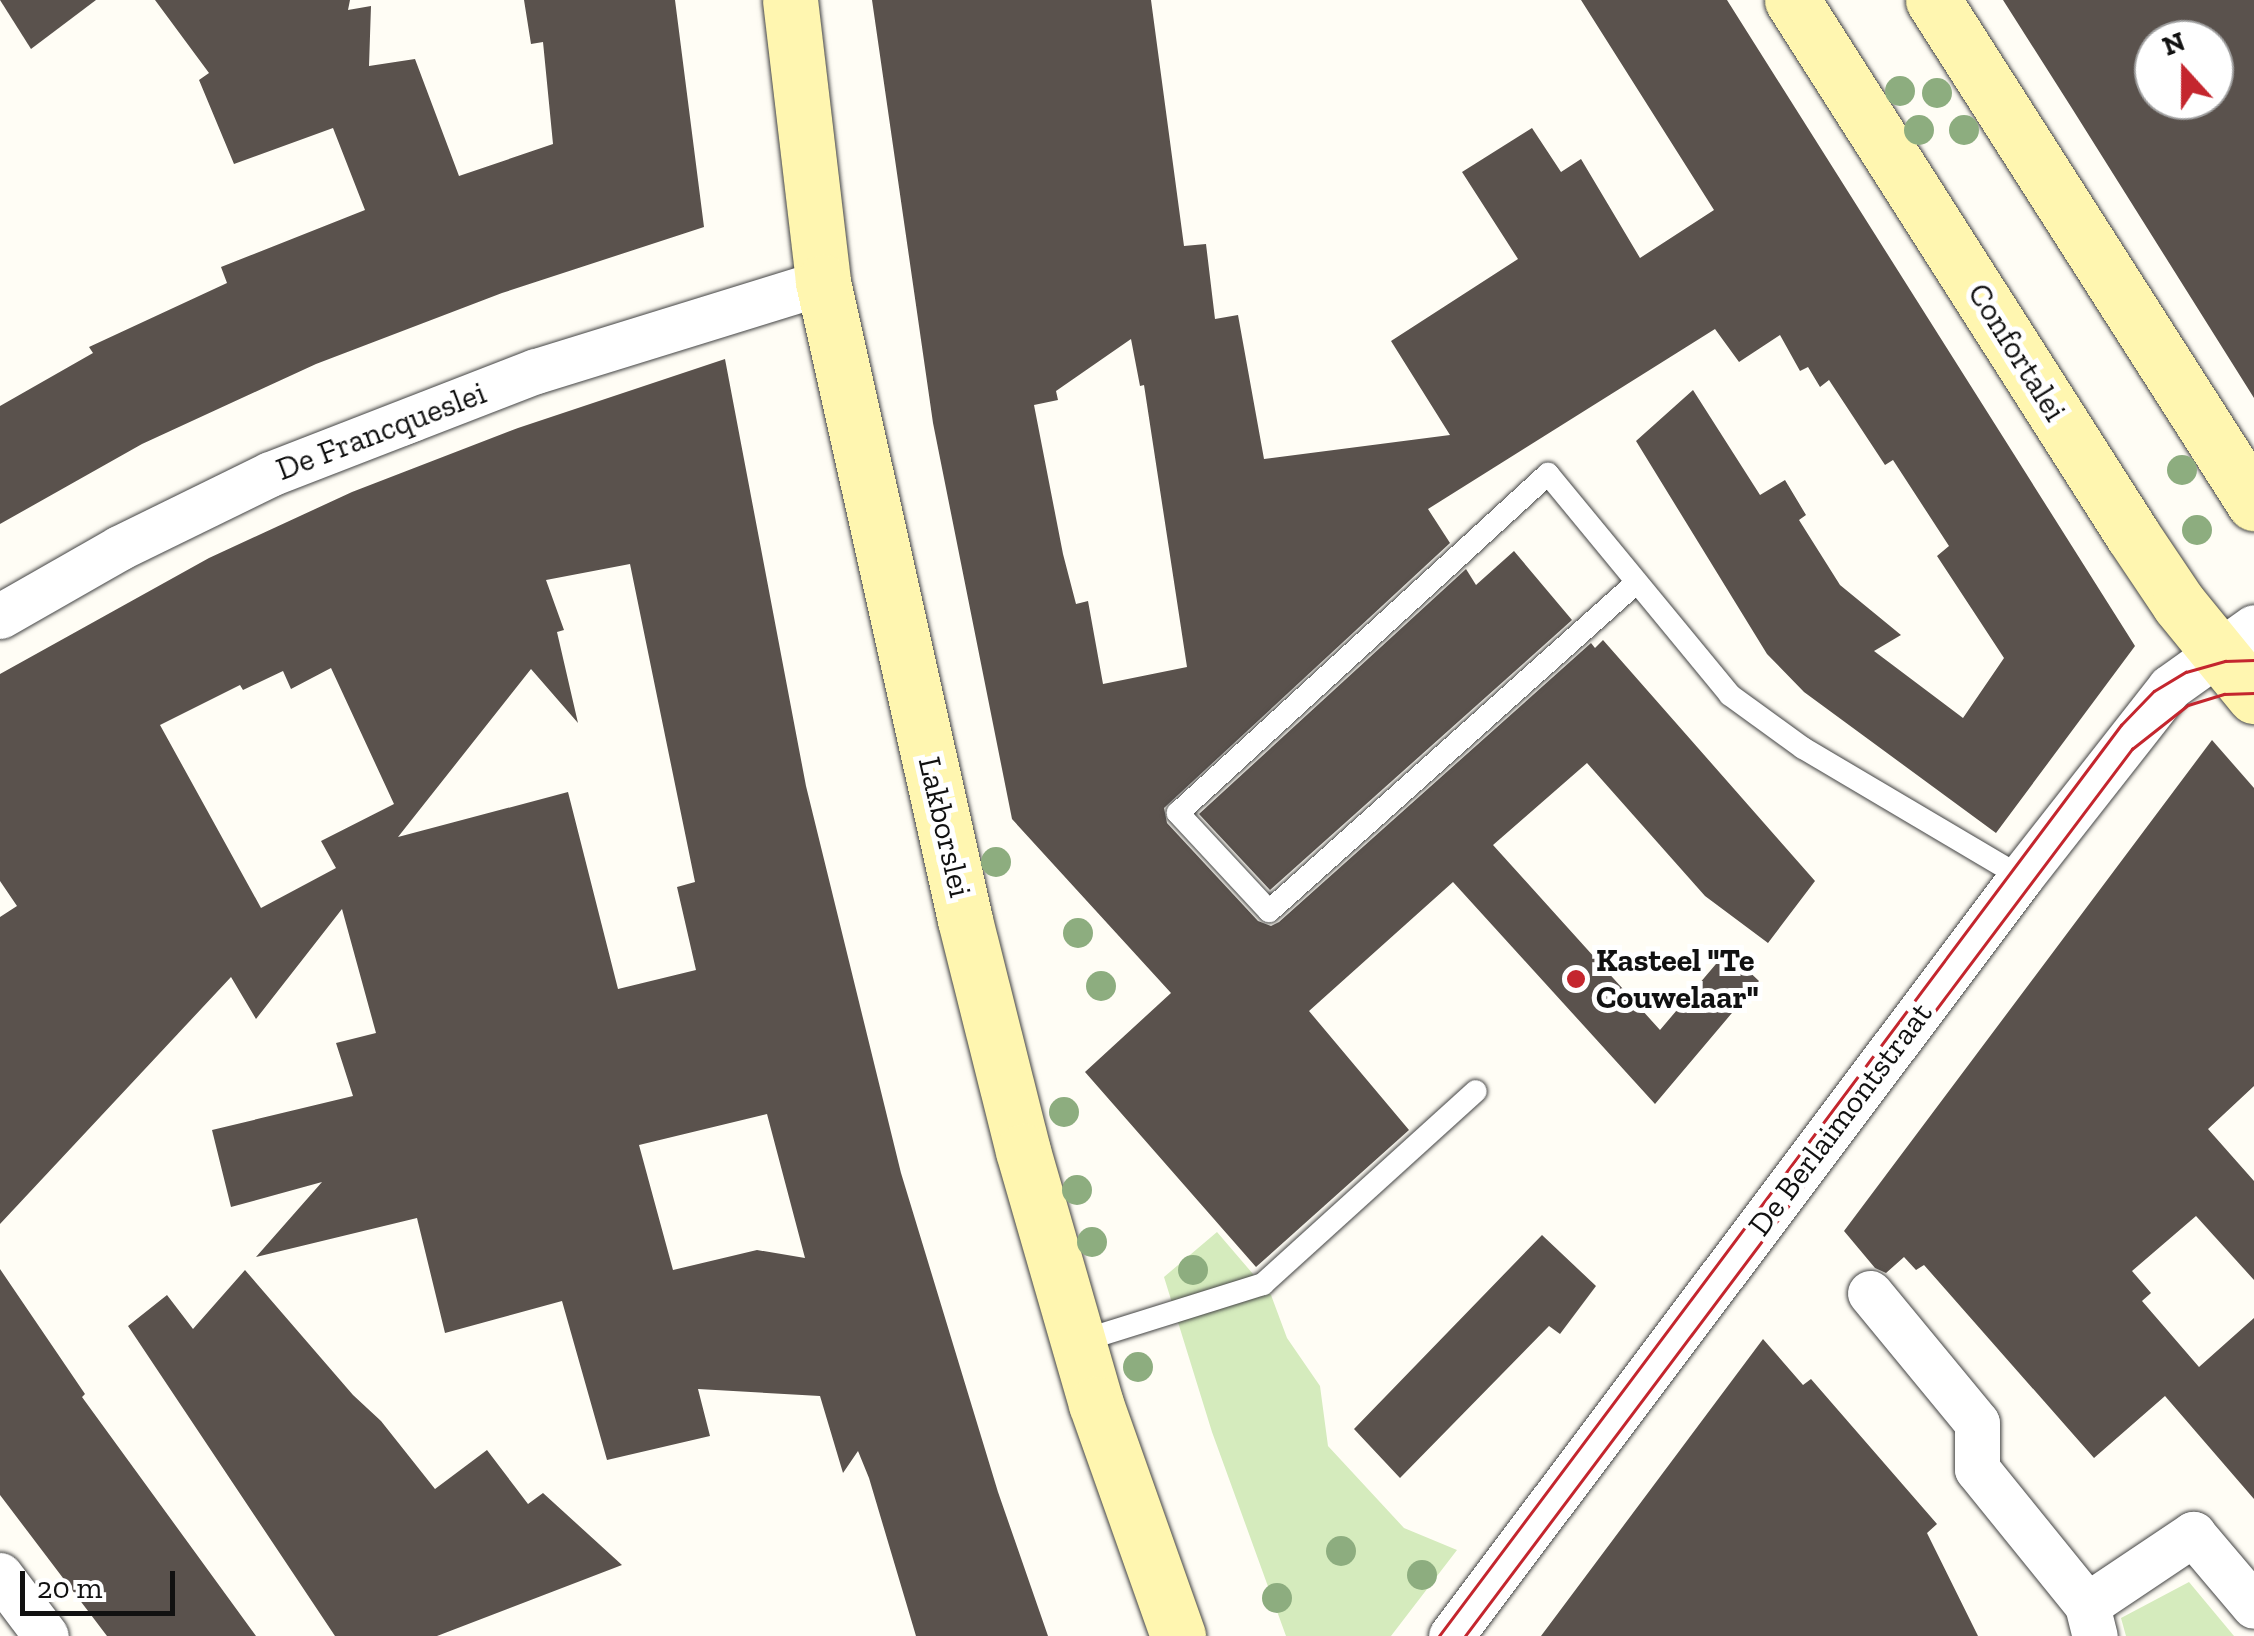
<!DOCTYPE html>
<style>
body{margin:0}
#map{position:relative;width:2254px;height:1636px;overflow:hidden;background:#fffdf5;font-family:"Zilla Slab",serif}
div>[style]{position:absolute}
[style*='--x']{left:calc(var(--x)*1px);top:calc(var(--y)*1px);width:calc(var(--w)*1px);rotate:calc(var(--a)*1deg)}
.green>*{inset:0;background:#d5ebbd}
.building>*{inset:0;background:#5a524d}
.roads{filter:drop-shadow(0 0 2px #444) drop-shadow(0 0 2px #444)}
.lane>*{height:22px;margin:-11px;padding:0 11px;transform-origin:11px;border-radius:11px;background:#fff}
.street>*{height:45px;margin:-22.5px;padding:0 22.5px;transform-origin:22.5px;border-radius:22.5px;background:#fff}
.secondary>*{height:55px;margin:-27.5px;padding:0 27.5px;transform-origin:27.5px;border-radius:27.5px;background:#fff6b0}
.tram>*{height:2.5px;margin:-1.25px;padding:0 1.25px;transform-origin:1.25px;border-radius:1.25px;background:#c4262e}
.trees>*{width:30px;height:30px;margin:-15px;border-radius:50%;background:#8dad7f}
.dots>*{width:28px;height:28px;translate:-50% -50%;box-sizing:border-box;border:5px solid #fff;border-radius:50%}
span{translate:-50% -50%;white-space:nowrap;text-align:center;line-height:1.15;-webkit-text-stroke:10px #fff;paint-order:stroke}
.street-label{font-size:32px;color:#111}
.poi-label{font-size:32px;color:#111;font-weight:700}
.left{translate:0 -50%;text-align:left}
.north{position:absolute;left:2134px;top:20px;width:100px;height:100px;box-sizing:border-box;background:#fff;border:2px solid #a0a0a0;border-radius:50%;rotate:339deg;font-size:28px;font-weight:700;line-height:40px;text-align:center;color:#111}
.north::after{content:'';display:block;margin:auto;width:35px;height:45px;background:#c4262e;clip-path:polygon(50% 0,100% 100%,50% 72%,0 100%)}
.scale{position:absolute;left:20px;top:1571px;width:155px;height:45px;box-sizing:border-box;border:5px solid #111;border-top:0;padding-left:12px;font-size:30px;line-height:35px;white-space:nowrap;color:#111;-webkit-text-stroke:8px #fff;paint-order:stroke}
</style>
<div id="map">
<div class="green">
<i style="clip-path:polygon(1217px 1232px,1271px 1295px,1287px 1338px,1320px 1386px,1328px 1446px,1404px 1528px,1457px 1550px,1391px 1636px,1286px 1636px,1212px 1432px,1164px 1277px)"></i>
<i style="clip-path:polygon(2189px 1582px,2234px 1636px,2126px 1636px,2121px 1618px)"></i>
</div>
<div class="building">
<i style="clip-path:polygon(0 0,96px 0,31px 49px)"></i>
<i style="clip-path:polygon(155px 0,350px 0,348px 10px,371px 6px,369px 66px,415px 59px,459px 176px,553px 144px,543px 42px,531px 44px,524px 0,675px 0,704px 227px,502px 293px,316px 364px,142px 444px,0 524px,0 406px,93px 353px,89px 347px,227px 283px,221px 267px,365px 210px,333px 128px,234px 164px,199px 80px,209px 73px)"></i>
<i style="clip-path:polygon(evenodd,872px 0,1151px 0,1184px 246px,1206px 244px,1215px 319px,1238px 315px,1264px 459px,1450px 435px,1391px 341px,1518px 259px,1462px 172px,1532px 128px,1561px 172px,1581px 159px,1640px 258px,1714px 210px,1581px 0,1727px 0,2135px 646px,1996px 833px,1804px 692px,1767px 654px,1636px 441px,1693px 390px,1760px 495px,1785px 480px,1806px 515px,1799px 520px,1840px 585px,1901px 635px,1874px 651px,1963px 718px,2004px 658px,1937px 556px,1949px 546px,1893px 460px,1885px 465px,1829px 380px,1820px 387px,1808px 367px,1800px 371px,1780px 335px,1739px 362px,1715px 329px,1428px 509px,1450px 543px,1164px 808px,1167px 823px,1258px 921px,1271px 926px,1279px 922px,1591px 643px,1595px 648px,1603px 640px,1815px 881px,1768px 943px,1705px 896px,1587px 763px,1493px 845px,1660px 1030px,1727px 951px,1759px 981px,1655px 1104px,1453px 882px,1309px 1011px,1409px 1130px,1256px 1267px,1085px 1072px,1171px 993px,1012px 819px,933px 423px,872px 0,1131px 339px,1140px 386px,1144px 385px,1187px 667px,1103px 684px,1088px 601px,1076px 604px,1063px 554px,1034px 405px,1058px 400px,1056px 391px,1131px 339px)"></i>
<i style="clip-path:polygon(evenodd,2003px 0,2254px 0,2254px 398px,2073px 110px,2003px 0,2154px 40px,2214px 40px,2214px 100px,2154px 100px,2154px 40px)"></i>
<i style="clip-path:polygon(evenodd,725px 359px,806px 786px,901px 1173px,998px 1492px,1048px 1636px,916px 1636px,869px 1478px,858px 1451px,843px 1473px,820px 1396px,698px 1389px,710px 1436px,607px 1460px,562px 1301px,445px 1333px,417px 1218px,256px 1257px,322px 1182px,231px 1207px,212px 1130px,353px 1096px,336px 1043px,376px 1033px,342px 909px,256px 1019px,231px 977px,0 1224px,0 917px,17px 906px,0 881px,0 674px,209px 558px,352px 492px,518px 428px,725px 359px,630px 564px,695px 882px,677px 887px,696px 970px,618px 989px,568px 792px,398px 837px,531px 669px,578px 723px,557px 632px,564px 630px,546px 580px,630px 564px,725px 359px,331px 668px,394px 804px,321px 841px,336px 868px,261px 908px,160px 725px,240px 685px,243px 690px,283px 671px,291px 689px,331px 668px,725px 359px,767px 1114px,805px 1258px,757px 1250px,673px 1270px,639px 1145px,767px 1114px)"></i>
<i style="clip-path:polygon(1514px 551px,1572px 620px,1270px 890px,1199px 814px,1466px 569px,1476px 585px)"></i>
<i style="clip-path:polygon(2212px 740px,2254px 788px,2254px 1086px,2208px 1129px,2254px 1181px,2254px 1280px,2196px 1216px,2132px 1271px,2151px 1293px,2142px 1301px,2199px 1367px,2254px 1318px,2254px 1499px,2165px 1396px,2094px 1458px,1924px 1265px,1916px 1270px,1904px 1257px,1886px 1273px,1875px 1268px,1844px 1231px)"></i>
<i style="clip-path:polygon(1542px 1235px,1596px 1286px,1560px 1334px,1549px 1326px,1400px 1478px,1354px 1429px)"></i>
<i style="clip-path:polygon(0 1269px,85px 1394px,82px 1397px,256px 1636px,107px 1636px,0 1495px)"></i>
<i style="clip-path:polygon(245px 1270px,353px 1395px,381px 1421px,435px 1489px,487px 1450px,528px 1504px,543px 1493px,622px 1565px,437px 1636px,335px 1636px,128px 1326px,167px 1295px,193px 1329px)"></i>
<i style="clip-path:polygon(1763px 1339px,1803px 1385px,1811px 1379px,1937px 1524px,1927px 1533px,1978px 1636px,1541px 1636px)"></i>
</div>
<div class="roads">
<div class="lane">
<i style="--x:1636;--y:583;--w:492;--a:138.2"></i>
<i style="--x:1269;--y:911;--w:134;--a:-132.9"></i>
<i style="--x:1178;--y:813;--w:502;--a:-42.5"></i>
<i style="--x:1548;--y:474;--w:286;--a:50.5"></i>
<i style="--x:1730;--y:695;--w:90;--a:36"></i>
<i style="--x:1803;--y:748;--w:253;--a:30.6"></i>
<i style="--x:1078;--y:1342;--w:194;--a:-17.4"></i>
<i style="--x:1263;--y:1284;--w:287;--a:-42.2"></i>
</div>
<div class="street">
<i style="--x:0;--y:616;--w:137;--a:-29.7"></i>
<i style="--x:119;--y:548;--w:168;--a:-26.1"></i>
<i style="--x:270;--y:474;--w:285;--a:-21.2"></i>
<i style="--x:536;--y:371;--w:300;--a:-17.2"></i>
<i style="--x:1870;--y:1293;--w:168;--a:50.5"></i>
<i style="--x:1977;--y:1423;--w:46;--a:90"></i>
<i style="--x:1977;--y:1469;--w:175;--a:51"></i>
<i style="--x:2087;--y:1605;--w:32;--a:76"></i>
<i style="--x:0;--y:1575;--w:76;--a:53"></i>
<i style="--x:2087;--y:1605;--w:128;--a:-33.8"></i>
<i style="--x:2193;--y:1534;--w:94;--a:49.7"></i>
<i style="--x:1451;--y:1636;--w:949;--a:-53.09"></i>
<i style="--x:2021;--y:877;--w:241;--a:-51.9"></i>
<i style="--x:2170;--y:687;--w:103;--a:-35.5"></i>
</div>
<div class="secondary">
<i style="--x:790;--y:0;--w:284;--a:83.3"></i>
<i style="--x:823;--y:282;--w:654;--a:77.45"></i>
<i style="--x:965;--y:920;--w:238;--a:75.9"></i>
<i style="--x:1023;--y:1151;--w:263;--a:73.9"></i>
<i style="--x:1096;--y:1404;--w:246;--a:70.5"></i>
<i style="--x:1792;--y:0;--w:633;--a:57.51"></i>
<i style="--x:2132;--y:534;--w:84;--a:56.1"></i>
<i style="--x:2179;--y:604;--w:119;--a:50.8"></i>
<i style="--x:1933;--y:0;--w:597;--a:57.46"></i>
</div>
</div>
<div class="tram">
<i style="--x:1439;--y:1636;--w:1138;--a:-53.18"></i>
<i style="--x:2121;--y:725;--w:47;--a:-45.9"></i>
<i style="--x:2154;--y:691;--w:37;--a:-31"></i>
<i style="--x:2186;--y:672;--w:41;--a:-15.8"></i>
<i style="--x:2225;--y:661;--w:29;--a:-2"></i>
<i style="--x:1465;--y:1636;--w:1110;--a:-53.06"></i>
<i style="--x:2132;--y:749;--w:71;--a:-38.2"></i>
<i style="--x:2188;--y:705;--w:38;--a:-17"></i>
<i style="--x:2224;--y:694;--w:30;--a:-2"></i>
</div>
<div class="trees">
<i style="left:1900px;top:91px"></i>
<i style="left:1937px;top:93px"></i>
<i style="left:1919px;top:130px"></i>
<i style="left:1964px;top:130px"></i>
<i style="left:2182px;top:470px"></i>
<i style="left:2197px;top:530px"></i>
<i style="left:996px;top:862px"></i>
<i style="left:1078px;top:933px"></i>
<i style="left:1101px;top:986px"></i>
<i style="left:1064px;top:1112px"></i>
<i style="left:1077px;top:1190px"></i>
<i style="left:1092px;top:1242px"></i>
<i style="left:1193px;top:1270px"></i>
<i style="left:1138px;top:1367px"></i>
<i style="left:1341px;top:1551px"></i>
<i style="left:1422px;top:1575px"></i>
<i style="left:1277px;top:1598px"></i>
</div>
<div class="dots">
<i style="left:1576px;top:979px;background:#c4262e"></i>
</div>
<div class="street-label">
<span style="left:2017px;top:352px;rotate:58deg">Confortalei</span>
<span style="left:381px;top:431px;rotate:-21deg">De Francqueslei</span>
<span style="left:945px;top:827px;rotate:77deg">Lakborslei</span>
<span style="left:1840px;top:1119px;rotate:-53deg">De Berlaimontstraat</span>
</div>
<div class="poi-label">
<span class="left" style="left:1596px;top:979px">Kasteel "Te<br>Couwelaar"</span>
</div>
<div class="north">N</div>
<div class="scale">20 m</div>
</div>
